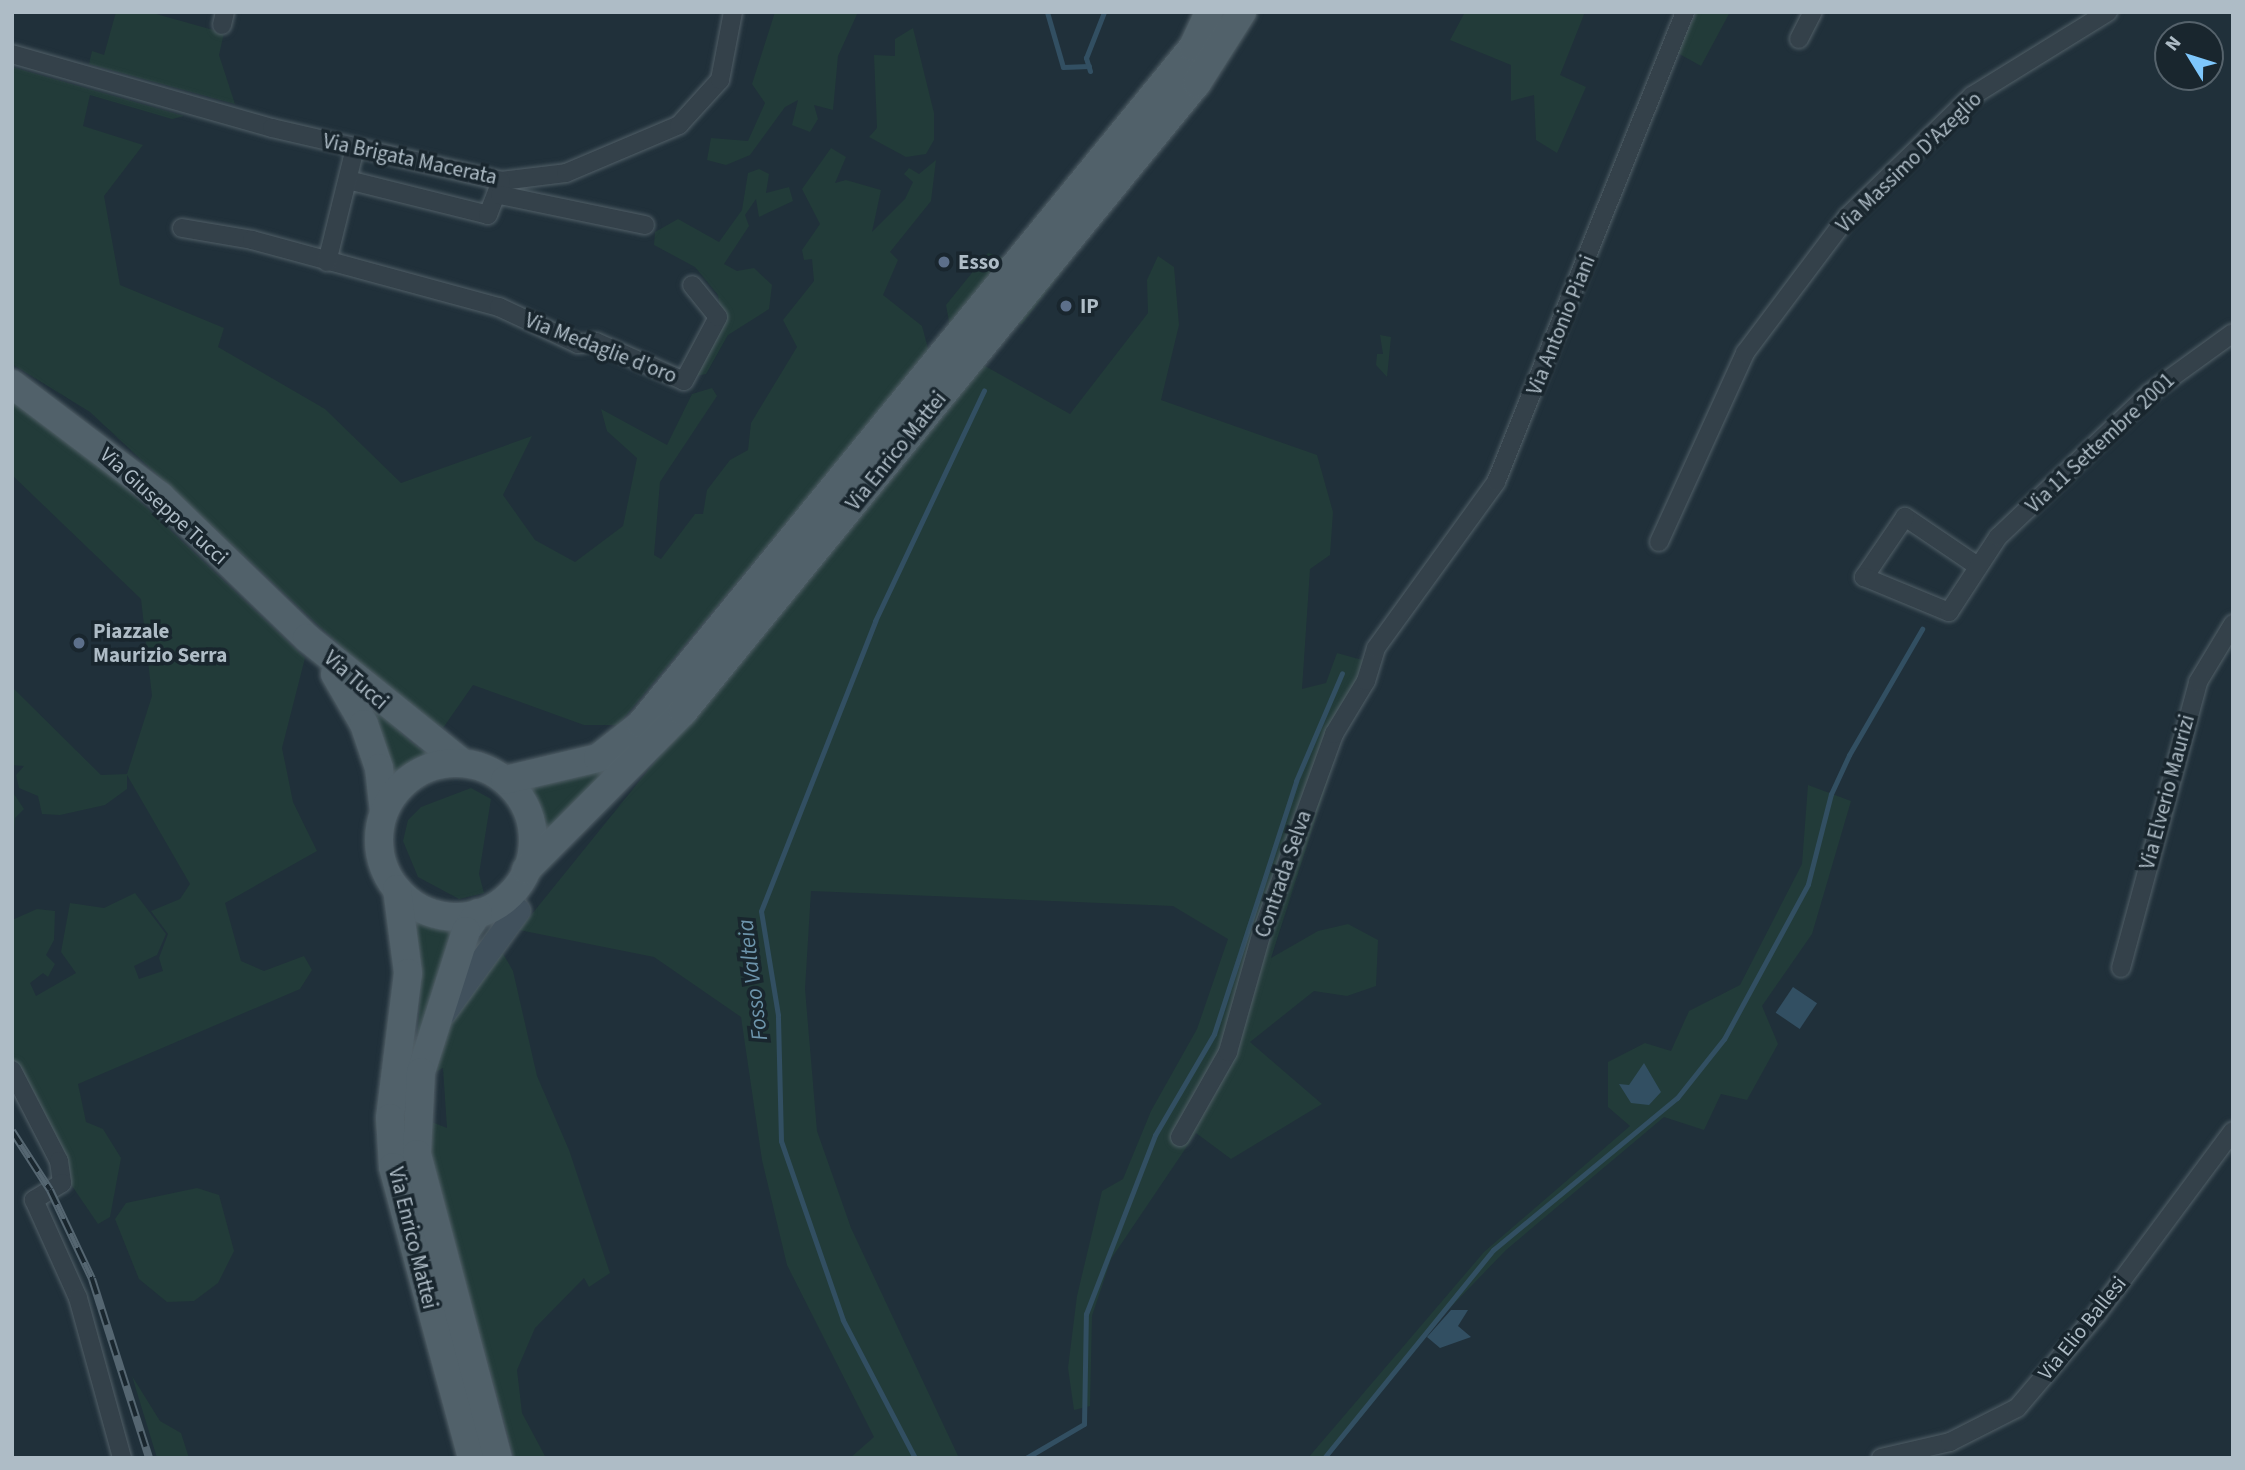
<!DOCTYPE html>
<style>
body{margin:0}
#map{position:relative;width:2245px;height:1470px;overflow:hidden;background:#20303a;font-family:"Source Sans 3",sans-serif}
div>[style]{position:absolute}
[style*='--x']{left:calc(var(--x)*1px);top:calc(var(--y)*1px);width:calc(var(--w)*1px);rotate:calc(var(--a)*1deg)}
.green>*{inset:0;background:#223b39}
.water>*{inset:0;background:#324f62;transform-origin:0 0}
.stream>*{height:5px;margin:-2.5px;padding:0 2.5px;transform-origin:2.5px;border-radius:2.5px;background:#324f62}
.roads{filter:drop-shadow(0 0 2px #515f67) drop-shadow(0 0 2px #515f67)}
.street>*{height:18px;margin:-9px;padding:0 9px;transform-origin:9px;border-radius:9px;background:#34414a}
.secondary>*{height:24px;margin:-12px;padding:0 12px;transform-origin:12px;border-radius:12px;background:#41515d}
.primary>*{height:28px;margin:-14px;padding:0 14px;transform-origin:14px;border-radius:14px;background:#51616a}
.primary>.ring{margin:-14px;padding:0;box-sizing:content-box;background:none;border:28px solid #51616a;border-radius:50%}
.rail>*{height:8px;margin-top:-4px;transform-origin:0;background:repeating-linear-gradient(90deg,#19262e 0 16px,#556671 0 32px);box-sizing:border-box;border-block:2px solid #556671}
.dots>*{width:19px;height:19px;translate:-50% -50%;box-sizing:border-box;border:4px solid #19262e;border-radius:50%}
span{translate:-50% -50%;white-space:nowrap;text-align:center;line-height:1.15;-webkit-text-stroke:7px #19262e;paint-order:stroke}
.street-label{font-size:21px;color:#aebcc6}
.poi-label{font-size:21px;color:#aebcc6;font-weight:700}
.left{translate:0 -50%;text-align:left}
.water-label{font-size:23px;color:#6d94ab;font-style:italic}
.frame{position:absolute;inset:0;border:14px solid #aebcc6;pointer-events:none}
.north{position:absolute;left:2154px;top:21px;width:70px;height:70px;box-sizing:border-box;background:#19262e;border:2px solid #55626b;border-radius:50%;rotate:308deg;font-size:19px;font-weight:700;line-height:28px;text-align:center;color:#aebcc6}
.north::after{content:'';display:block;margin:auto;width:24px;height:32px;background:#7ec7fc;clip-path:polygon(50% 0,100% 100%,50% 72%,0 100%)}
</style>
<div id="map">
<div class="green">
<i style="clip-path:polygon(116px 12px,149px 12px,224px 33px,219px 55px,235px 104px,89px 64px,92px 51px,104px 55px)"></i>
<i style="clip-path:polygon(775px 12px,858px 12px,838px 56px,833px 110px,814px 105px,818px 119px,810px 132px,792px 125px,798px 100px,785px 107px,750px 155px,726px 165px,707px 160px,711px 138px,748px 141px,765px 103px,752px 84px)"></i>
<i style="clip-path:polygon(1465px 12px,1585px 12px,1560px 75px,1586px 87px,1557px 153px,1536px 140px,1534px 95px,1511px 101px,1511px 65px,1450px 40px)"></i>
<i style="clip-path:polygon(1697px 12px,1730px 12px,1701px 66px,1676px 52px)"></i>
<i style="clip-path:polygon(913px 28px,934px 113px,934px 140px,926px 154px,906px 157px,869px 137px,877px 128px,874px 55px,895px 56px,895px 39px)"></i>
<i style="clip-path:polygon(12px 67px,184px 116px,172px 119px,90px 95px,83px 126px,143px 145px,104px 196px,120px 285px,224px 328px,218px 347px,325px 409px,401px 483px,532px 436px,503px 495px,535px 540px,575px 562px,623px 526px,637px 458px,607px 431px,601px 409px,667px 445px,692px 394px,712px 388px,717px 396px,660px 482px,654px 555px,661px 559px,695px 514px,703px 514px,707px 490px,730px 460px,748px 450px,751px 423px,797px 347px,783px 320px,814px 281px,812px 259px,804px 260px,802px 250px,820px 224px,802px 189px,831px 148px,846px 157px,835px 183px,846px 180px,881px 190px,872px 232px,905px 199px,913px 182px,904px 174px,909px 168px,919px 174px,936px 160px,931px 201px,890px 252px,898px 260px,883px 295px,922px 326px,929px 352px,618px 725px,584px 725px,473px 685px,443px 728px,405px 706px,90px 412px,12px 364px)"></i>
<i style="clip-path:polygon(759px 169px,769px 174px,766px 193px,789px 187px,793px 201px,759px 217px,756px 199px,745px 215px,749px 226px,724px 264px,737px 271px,754px 268px,772px 285px,769px 309px,728px 335px,706px 374px,696px 376px,723px 326px,718px 295px,695px 267px,654px 245px,655px 232px,678px 219px,719px 242px,742px 210px,748px 173px)"></i>
<i style="clip-path:polygon(1078px 250px,1022px 324px,1013px 322px)"></i>
<i style="clip-path:polygon(988px 253px,1005px 258px,950px 327px,946px 305px)"></i>
<i style="clip-path:polygon(1158px 256px,1174px 267px,1179px 325px,1161px 400px,1317px 455px,1333px 512px,1330px 555px,1310px 569px,1302px 689px,1326px 683px,1337px 653px,1366px 661px,1271px 958px,1318px 931px,1348px 924px,1378px 940px,1376px 986px,1347px 996px,1314px 991px,1250px 1042px,1322px 1104px,1231px 1159px,1196px 1133px,1111px 1259px,1092px 1316px,1090px 1406px,1074px 1410px,1068px 1368px,1077px 1296px,1102px 1191px,1123px 1179px,1151px 1111px,1197px 1029px,1228px 939px,1173px 906px,811px 891px,805px 989px,817px 1131px,851px 1228px,959px 1458px,850px 1458px,874px 1437px,787px 1265px,762px 1160px,741px 1017px,654px 957px,519px 930px,978px 362px,1070px 414px,1148px 313px,1147px 280px)"></i>
<i style="clip-path:polygon(1380px 335px,1391px 337px,1387px 377px,1376px 365px,1377px 354px,1383px 354px)"></i>
<i style="clip-path:polygon(12px 401px,90px 454px,305px 658px,282px 748px,293px 802px,317px 851px,225px 903px,241px 961px,264px 971px,304px 956px,312px 970px,300px 989px,78px 1084px,86px 1122px,103px 1129px,121px 1158px,110px 1217px,98px 1224px,68px 1180px,12px 1057px,12px 920px,37px 909px,55px 911px,54px 940px,46px 955px,55px 964px,48px 977px,43px 973px,30px 983px,36px 996px,76px 973px,61px 952px,70px 903px,104px 908px,135px 893px,166px 934px,157px 955px,134px 966px,139px 979px,163px 971px,159px 958px,168px 934px,151px 911px,180px 899px,190px 884px,127px 775px,127px 789px,105px 805px,60px 815px,42px 814px,38px 796px,19px 788px,16px 775px,24px 766px,12px 765px,12px 687px,101px 775px,127px 774px,152px 696px,141px 599px,12px 475px)"></i>
<i style="clip-path:polygon(364px 699px,410px 741px,429px 755px,392px 780px)"></i>
<i style="clip-path:polygon(638px 742px,544px 836px,528px 787px,588px 774px)"></i>
<i style="clip-path:polygon(1808px 785px,1851px 801px,1812px 934px,1762px 1006px,1778px 1044px,1747px 1100px,1721px 1094px,1704px 1130px,1664px 1117px,1506px 1250px,1448px 1310px,1328px 1458px,1308px 1458px,1484px 1252px,1630px 1126px,1608px 1107px,1608px 1062px,1645px 1043px,1671px 1051px,1689px 1011px,1740px 985px,1802px 864px)"></i>
<i style="clip-path:polygon(471px 788px,491px 799px,479px 874px,484px 893px,459px 899px,418px 877px,403px 841px,408px 820px,421px 807px)"></i>
<i style="clip-path:polygon(12px 791px,24px 809px,15px 818px,13px 853px)"></i>
<i style="clip-path:polygon(413px 921px,456px 931px,417px 1046px,420px 996px)"></i>
<i style="clip-path:polygon(502px 952px,513px 971px,537px 1076px,569px 1150px,610px 1273px,589px 1287px,584px 1278px,535px 1328px,517px 1370px,522px 1413px,546px 1458px,514px 1458px,428px 1147px,429px 1121px,447px 1128px,443px 1068px,431px 1074px,441px 1033px)"></i>
<i style="clip-path:polygon(197px 1188px,219px 1195px,234px 1251px,218px 1283px,194px 1301px,167px 1302px,139px 1279px,115px 1219px,126px 1203px)"></i>
<i style="clip-path:polygon(132px 1376px,160px 1421px,181px 1433px,189px 1458px,157px 1458px)"></i>
</div>
<div class="water">
<i style="left:1793px;top:987px;width:29px;height:31px;rotate:34deg"></i>
<i style="clip-path:polygon(1644px 1063px,1661px 1092px,1649px 1105px,1631px 1103px,1619px 1084px,1629px 1085px)"></i>
<i style="clip-path:polygon(1451px 1310px,1468px 1310px,1458px 1326px,1471px 1337px,1440px 1348px,1427px 1337px)"></i>
</div>
<div class="stream">
<i style="--x:1047;--y:12;--w:57;--a:73.8"></i>
<i style="--x:1063;--y:67;--w:26;--a:-2"></i>
<i style="--x:1090;--y:71;--w:14;--a:-107"></i>
<i style="--x:1086;--y:58;--w:49;--a:-68.6"></i>
<i style="--x:915;--y:1458;--w:156;--a:-117.6"></i>
<i style="--x:843;--y:1320;--w:189;--a:-109.1"></i>
<i style="--x:781;--y:1141;--w:126;--a:-91.4"></i>
<i style="--x:778;--y:1015;--w:105;--a:-99.3"></i>
<i style="--x:761;--y:911;--w:312;--a:-68.5"></i>
<i style="--x:875;--y:621;--w:255;--a:-64.7"></i>
<i style="--x:1026;--y:1458;--w:67;--a:-30.4"></i>
<i style="--x:1084;--y:1424;--w:110;--a:-89"></i>
<i style="--x:1086;--y:1314;--w:192;--a:-68.9"></i>
<i style="--x:1155;--y:1135;--w:117;--a:-59.7"></i>
<i style="--x:1214;--y:1034;--w:266;--a:-72"></i>
<i style="--x:1296;--y:781;--w:117;--a:-66.9"></i>
<i style="--x:1324;--y:1458;--w:268;--a:-50.9"></i>
<i style="--x:1493;--y:1250;--w:239;--a:-39.6"></i>
<i style="--x:1677;--y:1098;--w:75;--a:-51.5"></i>
<i style="--x:1724;--y:1039;--w:176;--a:-61.5"></i>
<i style="--x:1808;--y:884;--w:93;--a:-75.7"></i>
<i style="--x:1831;--y:794;--w:43;--a:-65.2"></i>
<i style="--x:1849;--y:755;--w:146;--a:-59.9"></i>
</div>
<div class="roads">
<div class="street">
<i style="--x:222;--y:25;--w:13;--a:-77"></i>
<i style="--x:1799;--y:39;--w:30;--a:-63"></i>
<i style="--x:12;--y:54;--w:270;--a:15.9"></i>
<i style="--x:272;--y:128;--w:235;--a:13"></i>
<i style="--x:501;--y:181;--w:65;--a:-7"></i>
<i style="--x:566;--y:173;--w:123;--a:-23"></i>
<i style="--x:679;--y:125;--w:61;--a:-47.7"></i>
<i style="--x:720;--y:80;--w:69;--a:-79.2"></i>
<i style="--x:348;--y:180;--w:144;--a:14"></i>
<i style="--x:488;--y:215;--w:36;--a:-69"></i>
<i style="--x:500;--y:195;--w:148;--a:11.7"></i>
<i style="--x:182;--y:228;--w:71;--a:9.7"></i>
<i style="--x:252;--y:240;--w:256;--a:15.2"></i>
<i style="--x:499;--y:307;--w:87;--a:25.1"></i>
<i style="--x:578;--y:344;--w:18;--a:-6"></i>
<i style="--x:596;--y:342;--w:96;--a:23.9"></i>
<i style="--x:684;--y:381;--w:72;--a:-62"></i>
<i style="--x:718;--y:317;--w:41;--a:-129.1"></i>
<i style="--x:327;--y:262;--w:117;--a:-76.2"></i>
<i style="--x:1659;--y:542;--w:208;--a:-65.5"></i>
<i style="--x:1745;--y:353;--w:171;--a:-53.1"></i>
<i style="--x:1848;--y:216;--w:173;--a:-44.1"></i>
<i style="--x:1972;--y:96;--w:160;--a:-31.7"></i>
<i style="--x:1976;--y:565;--w:86;--a:-145.9"></i>
<i style="--x:1905;--y:517;--w:73;--a:124.3"></i>
<i style="--x:1864;--y:577;--w:92;--a:22.4"></i>
<i style="--x:1949;--y:612;--w:90;--a:-56.8"></i>
<i style="--x:1998;--y:537;--w:209;--a:-43.5"></i>
<i style="--x:2150;--y:393;--w:102;--a:-35.9"></i>
<i style="--x:2121;--y:968;--w:296;--a:-74.9"></i>
<i style="--x:2198;--y:682;--w:68;--a:-58.9"></i>
<i style="--x:12;--y:1070;--w:102;--a:62.7"></i>
<i style="--x:59;--y:1161;--w:22;--a:82"></i>
<i style="--x:62;--y:1183;--w:33;--a:149"></i>
<i style="--x:34;--y:1200;--w:107;--a:65.8"></i>
<i style="--x:78;--y:1298;--w:166;--a:74.6"></i>
<i style="--x:1180;--y:1137;--w:98;--a:-60.5"></i>
<i style="--x:1228;--y:1052;--w:125;--a:-74.2"></i>
<i style="--x:1262;--y:932;--w:211;--a:-70"></i>
<i style="--x:1334;--y:734;--w:62;--a:-58.9"></i>
<i style="--x:1366;--y:681;--w:34;--a:-73"></i>
<i style="--x:1376;--y:648;--w:205;--a:-54.1"></i>
<i style="--x:1496;--y:482;--w:507;--a:-68.09"></i>
<i style="--x:1881;--y:1458;--w:71;--a:-13.1"></i>
<i style="--x:1950;--y:1442;--w:75;--a:-26.9"></i>
<i style="--x:2017;--y:1408;--w:123;--a:-49.6"></i>
<i style="--x:2097;--y:1314;--w:228;--a:-53.4"></i>
</div>
<div class="secondary">
<i style="--x:445;--y:1012;--w:125;--a:-54.1"></i>
</div>
<div class="primary">
<i style="--x:12;--y:384;--w:186;--a:37.1"></i>
<i style="--x:160;--y:496;--w:204;--a:44"></i>
<i style="--x:307;--y:638;--w:198;--a:38.8"></i>
<i style="--x:335;--y:674;--w:58;--a:59.9"></i>
<i style="--x:364;--y:724;--w:46;--a:71.2"></i>
<i style="--x:379;--y:768;--w:44;--a:83.5"></i>
<i class="ring" style="left:379px;top:763px;width:126px;height:126px"></i>
<i style="--x:505;--y:780;--w:96;--a:-13.3"></i>
<i style="--x:598;--y:758;--w:55;--a:-38.3"></i>
<i style="--x:641;--y:724;--w:874;--a:-50.81"></i>
<i style="--x:1193;--y:47;--w:38;--a:-65"></i>
<i style="--x:526;--y:870;--w:223;--a:-45.2"></i>
<i style="--x:683;--y:712;--w:812;--a:-50.75"></i>
<i style="--x:1197;--y:83;--w:84;--a:-57.6"></i>
<i style="--x:397;--y:889;--w:85;--a:82.5"></i>
<i style="--x:408;--y:973;--w:146;--a:97.1"></i>
<i style="--x:390;--y:1118;--w:49;--a:86.5"></i>
<i style="--x:393;--y:1167;--w:302;--a:74.8"></i>
<i style="--x:478;--y:913;--w:22;--a:124"></i>
<i style="--x:466;--y:931;--w:148;--a:107.7"></i>
<i style="--x:421;--y:1072;--w:82;--a:92.8"></i>
<i style="--x:417;--y:1154;--w:315;--a:75.1"></i>
</div>
</div>
<div class="rail">
<i style="--x:12;--y:1131;--w:70;--a:57.2"></i>
<i style="--x:50;--y:1190;--w:98;--a:64.7"></i>
<i style="--x:92;--y:1279;--w:188;--a:72.3"></i>
</div>
<div class="dots">
<i style="left:944px;top:262px;background:#5c6f8a"></i>
<i style="left:1066px;top:306px;background:#5c6f8a"></i>
<i style="left:79px;top:643px;background:#5c6f8a"></i>
</div>
<div class="street-label">
<span style="left:410px;top:159px;rotate:12deg">Via Brigata Macerata</span>
<span style="left:1909px;top:162px;rotate:-44deg">Via Massimo D'Azeglio</span>
<span style="left:1561px;top:325px;rotate:-68deg">Via Antonio Piani</span>
<span style="left:601px;top:348px;rotate:21deg">Via Medaglie d'oro</span>
<span style="left:2100px;top:443px;rotate:-43deg">Via 11 Settembre 2001</span>
<span style="left:896px;top:451px;rotate:-51deg">Via Enrico Mattei</span>
<span style="left:164px;top:506px;rotate:42deg">Via Giuseppe Tucci</span>
<span style="left:356px;top:680px;rotate:41deg">Via Tucci</span>
<span style="left:2167px;top:792px;rotate:-75deg">Via Elverio Maurizi</span>
<span style="left:1283px;top:874px;rotate:-71deg">Contrada Selva</span>
<span style="left:413px;top:1238px;rotate:76deg">Via Enrico Mattei</span>
<span style="left:2082px;top:1328px;rotate:-51deg">Via Elio Ballesi</span>
</div>
<div class="poi-label">
<span class="left" style="left:958px;top:262px">Esso</span>
<span class="left" style="left:1080px;top:306px">IP</span>
<span class="left" style="left:93px;top:643px">Piazzale<br>Maurizio Serra</span>
</div>
<div class="water-label">
<span style="left:753px;top:980px;rotate:-97deg">Fosso Valteia</span>
</div>
<div class="frame"></div>
<div class="north">N</div>
</div>
